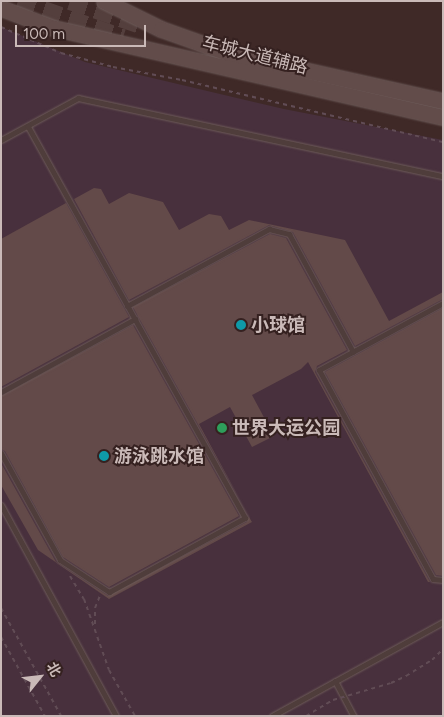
<!DOCTYPE html>
<meta charset="utf-8">
<style>
body{margin:0}
#map{position:relative;width:444px;height:717px;overflow:hidden;background:#3f2927;font-family:Figtree,"Noto Sans SC",sans-serif}
div>[style]{position:absolute}
[style*='--x']{left:calc(var(--x)*1px);top:calc(var(--y)*1px);width:calc(var(--w)*1px);rotate:calc(var(--a)*1deg)}
.green>*{inset:0;background:#48303d}
.building>*{inset:0;background:#634a49}
.trunk-tunnel>*{height:18px;margin-top:-9px;transform-origin:0;background:repeating-linear-gradient(90deg,#543f3d 0 18px,transparent 0 27px)}
.path>*{height:2px;margin-top:-1px;transform-origin:0;background:repeating-linear-gradient(90deg,#614c55 0 4px,transparent 0 8px)}
.roads{filter:drop-shadow(0 0 1px #6d5b59) drop-shadow(0 0 1px #6d5b59)}
.service>*{height:5px;margin:-2.5px;padding:0 2.5px;transform-origin:2.5px;border-radius:2.5px;background:#4f3d3b}
.secondary>*{height:15px;margin:-7.5px;padding:0 7.5px;transform-origin:7.5px;border-radius:7.5px;background:#624c4a}
.path-bridge>*{height:2px;margin-top:-1px;transform-origin:0;background:repeating-linear-gradient(90deg,#614c55 0 4px,transparent 0 8px)}
.dots>*{width:14px;height:14px;translate:-50% -50%;box-sizing:border-box;border:2px solid #352120;border-radius:50%}
span{translate:-50% -50%;white-space:nowrap;text-align:center;line-height:1.15;-webkit-text-stroke:4px #352120;paint-order:stroke}
.street-label{font-size:18px;color:#cabab8}
.poi-label{font-size:18px;color:#cabab8;font-weight:700}
.left{translate:0 -50%;text-align:left}
.frame{position:absolute;inset:0;border:2px solid #cabab8;pointer-events:none}
.north{position:absolute;left:15px;top:652px;width:50px;height:50px;-webkit-text-stroke:4px #352120;paint-order:stroke;rotate:61deg;font-size:14px;font-weight:700;line-height:20px;text-align:center;color:#cabab8}
.north::after{content:'';display:block;margin:auto;width:18px;height:22px;background:#cabab8;clip-path:polygon(50% 0,100% 100%,50% 72%,0 100%)}
.scale{position:absolute;left:15px;top:25px;width:131px;height:22px;box-sizing:border-box;border:2px solid #cabab8;border-top:0;padding-left:6px;font-size:15px;line-height:18px;white-space:nowrap;color:#cabab8;-webkit-text-stroke:4px #352120;paint-order:stroke}
</style>
<div id="map">
<div class="green">
<i style="clip-path:polygon(1px 27px,85px 62px,284px 109px,443px 140px,443px 716px,1px 716px)"></i>
</div>
<div class="building">
<i style="clip-path:polygon(94px 188px,101px 189px,109px 204px,129px 193px,163px 202px,179px 230px,209px 214px,221px 216px,229px 230px,249px 220px,345px 240px,389px 321px,443px 292px,443px 299px,355px 346px,293px 232px,269px 225px,129px 300px,74px 199px)"></i>
<i style="clip-path:polygon(66px 203px,129px 317px,1px 387px,1px 239px)"></i>
<i style="clip-path:polygon(270px 234px,286px 238px,347px 350px,317px 366px,315px 372px,430px 582px,428px 582px,308px 362px,301px 369px,252px 395px,274px 436px,252px 447px,230px 407px,199px 424px,240px 500px,133px 307px)"></i>
<i style="clip-path:polygon(443px 308px,443px 576px,436px 575px,325px 372px)"></i>
<i style="clip-path:polygon(133px 325px,239px 516px,109px 587px,63px 557px,5px 451px,1px 449px,1px 396px)"></i>
<i style="clip-path:polygon(1px 463px,56px 562px,108px 596px,247px 522px,249px 517px,252px 522px,109px 599px,38px 550px,1px 485px)"></i>
</div>
<div class="trunk-tunnel">
<i style="--x:18;--y:1;--w:111;--a:19.4"></i>
<i style="--x:70;--y:1;--w:81;--a:18.7"></i>
</div>
<div class="path">
<i style="--x:1;--y:27;--w:65;--a:23.4"></i>
<i style="--x:61;--y:53;--w:54;--a:15.1"></i>
<i style="--x:113;--y:67;--w:70;--a:10.7"></i>
<i style="--x:182;--y:80;--w:268;--a:13.4"></i>
<i style="--x:70;--y:576;--w:27;--a:59"></i>
<i style="--x:84;--y:599;--w:75;--a:70.6"></i>
<i style="--x:109;--y:670;--w:53;--a:60.5"></i>
<i style="--x:1;--y:608;--w:124;--a:60.9"></i>
<i style="--x:95;--y:624;--w:16;--a:-90"></i>
<i style="--x:95;--y:608;--w:16;--a:-68"></i>
<i style="--x:1;--y:637;--w:90;--a:60.9"></i>
</div>
<div class="roads">
<div class="service">
<i style="--x:1;--y:140;--w:88;--a:-28.6"></i>
<i style="--x:78;--y:98;--w:373;--a:12.1"></i>
<i style="--x:443;--y:303;--w:141;--a:151.6"></i>
<i style="--x:319;--y:370;--w:238;--a:61.4"></i>
<i style="--x:433;--y:579;--w:10;--a:6"></i>
<i style="--x:127;--y:306;--w:162;--a:-28.5"></i>
<i style="--x:269;--y:229;--w:21;--a:14"></i>
<i style="--x:289;--y:234;--w:134;--a:61.5"></i>
<i style="--x:1;--y:392;--w:153;--a:-28.6"></i>
<i style="--x:1;--y:453;--w:122;--a:61.1"></i>
<i style="--x:60;--y:560;--w:59;--a:33.1"></i>
<i style="--x:109;--y:592;--w:155;--a:-28.6"></i>
<i style="--x:245;--y:518;--w:448;--a:-119"></i>
<i style="--x:1;--y:505;--w:240;--a:61.4"></i>
<i style="--x:335;--y:681;--w:40;--a:62"></i>
<i style="--x:272;--y:716;--w:195;--a:-28.8"></i>
</div>
<div class="secondary">
<i style="--x:104;--y:1;--w:64;--a:26.2"></i>
<i style="--x:161;--y:29;--w:71;--a:19.7"></i>
<i style="--x:228;--y:53;--w:220;--a:12.6"></i>
<i style="--x:1;--y:8;--w:57;--a:20.7"></i>
<i style="--x:54;--y:28;--w:399;--a:12.9"></i>
</div>
</div>
<div class="path-bridge">
<i style="--x:306;--y:716;--w:31;--a:-31"></i>
<i style="--x:333;--y:700;--w:60;--a:-16.3"></i>
<i style="--x:391;--y:683;--w:17;--a:-25"></i>
<i style="--x:406;--y:676;--w:31;--a:-32"></i>
<i style="--x:432;--y:660;--w:16;--a:-45"></i>
</div>
<div class="dots">
<i style="left:241px;top:325px;background:#0f9aa8"></i>
<i style="left:222px;top:428px;background:#2e9e5b"></i>
<i style="left:104px;top:456px;background:#0f9aa8"></i>
</div>
<div class="street-label">
<span style="left:255px;top:55px;rotate:14deg">车城大道辅路</span>
</div>
<div class="poi-label">
<span class="left" style="left:251px;top:325px">小球馆</span>
<span class="left" style="left:232px;top:428px">世界大运公园</span>
<span class="left" style="left:114px;top:456px">游泳跳水馆</span>
</div>
<div class="frame"></div>
<div class="north">北</div>
<div class="scale">100 m</div>
</div>
